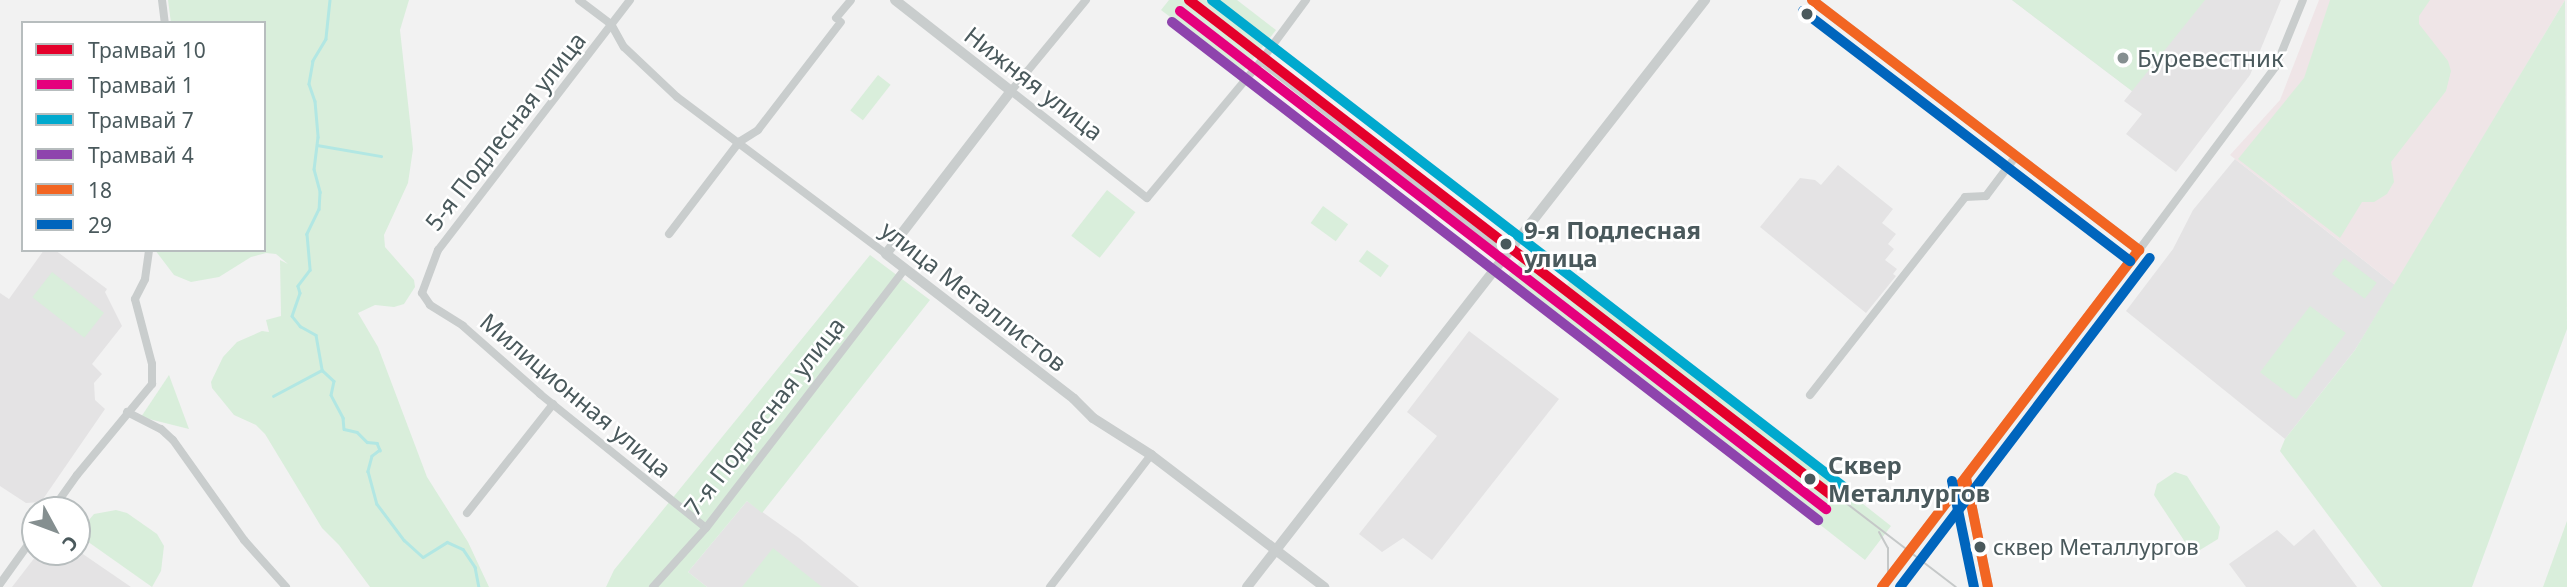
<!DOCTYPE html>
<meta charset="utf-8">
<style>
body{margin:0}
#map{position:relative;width:2567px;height:587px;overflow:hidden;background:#f2f2f2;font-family:"Noto Sans",sans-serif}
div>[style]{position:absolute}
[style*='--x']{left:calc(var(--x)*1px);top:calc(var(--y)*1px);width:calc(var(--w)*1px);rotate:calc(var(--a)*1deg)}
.education>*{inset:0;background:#e4e3e4}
.medical>*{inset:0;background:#efe5e7}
.green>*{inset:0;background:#d9eedb;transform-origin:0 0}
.stream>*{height:2.5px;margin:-1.25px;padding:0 1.25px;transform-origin:1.25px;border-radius:1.25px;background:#b2e7e3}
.street>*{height:8px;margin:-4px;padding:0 4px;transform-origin:4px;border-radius:4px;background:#c9cdcd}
.secondary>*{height:10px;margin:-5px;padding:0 5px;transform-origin:5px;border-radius:5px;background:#c9cdcd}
.tram>*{height:2px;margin:-1px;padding:0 1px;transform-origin:1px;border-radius:1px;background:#c5c8c8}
.bus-1>*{height:10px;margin:-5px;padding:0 5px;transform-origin:5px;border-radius:5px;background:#f26522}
.bus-2>*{height:10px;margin:-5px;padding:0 5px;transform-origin:5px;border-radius:5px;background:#0065bd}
.tram-1>*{height:10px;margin:-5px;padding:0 5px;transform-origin:5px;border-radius:5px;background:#e4002b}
.tram-2>*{height:10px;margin:-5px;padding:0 5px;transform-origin:5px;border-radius:5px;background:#e5007d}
.tram-3>*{height:10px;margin:-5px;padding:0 5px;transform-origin:5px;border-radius:5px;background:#00a9ce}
.tram-4>*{height:10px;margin:-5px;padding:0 5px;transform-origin:5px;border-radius:5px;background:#8e44ad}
.dots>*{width:19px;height:19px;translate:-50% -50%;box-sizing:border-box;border:4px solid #fff;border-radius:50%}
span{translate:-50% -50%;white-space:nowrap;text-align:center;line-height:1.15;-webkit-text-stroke:5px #fff;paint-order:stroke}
.bus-label{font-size:22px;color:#4a595c}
.left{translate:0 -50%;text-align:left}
.poi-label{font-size:24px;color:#4a595c}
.street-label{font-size:24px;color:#4a595c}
.stop-label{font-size:24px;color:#4a595c;font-weight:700}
.legend{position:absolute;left:21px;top:21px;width:245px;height:231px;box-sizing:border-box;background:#fff;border:2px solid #b7bdbe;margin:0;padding:9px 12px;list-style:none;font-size:21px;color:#4a595c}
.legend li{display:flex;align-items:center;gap:14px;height:35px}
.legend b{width:35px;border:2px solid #b7bdbe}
.north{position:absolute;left:21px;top:496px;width:70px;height:70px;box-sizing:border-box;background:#fff;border:2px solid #b7bdbe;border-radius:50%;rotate:131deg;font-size:19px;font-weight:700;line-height:28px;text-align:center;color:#4a595c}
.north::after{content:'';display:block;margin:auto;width:24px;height:32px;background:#858f90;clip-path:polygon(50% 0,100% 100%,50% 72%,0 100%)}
</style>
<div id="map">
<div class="education">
<i style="clip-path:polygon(2012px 0,2281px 0,2250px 75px,2176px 172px,2126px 134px,2142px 114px,2124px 101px,2132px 91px)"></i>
<i style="clip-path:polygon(2235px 159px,2395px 285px,2355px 350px,2285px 439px,2126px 311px,2173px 249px,2193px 210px)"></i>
<i style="clip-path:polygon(1838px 165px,1893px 209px,1882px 223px,1896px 234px,1888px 244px,1894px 249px,1885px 260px,1897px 269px,1893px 274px,1896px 276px,1866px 313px,1760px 227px,1800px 178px,1815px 180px,1821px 185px)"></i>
<i style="clip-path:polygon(44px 250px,55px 250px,107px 289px,105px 292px,122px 326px,92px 364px,102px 374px,94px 383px,95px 400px,105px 409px,41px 502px,26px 503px,0 486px,0 293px,9px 299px)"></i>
<i style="clip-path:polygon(1469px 331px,1559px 399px,1432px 560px,1403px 538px,1382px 552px,1359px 534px,1437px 436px,1407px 412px)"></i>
<i style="clip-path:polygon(747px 501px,799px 538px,859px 587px,707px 587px,688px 572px)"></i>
<i style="clip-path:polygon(2314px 529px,2357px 587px,2246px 587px,2229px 564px,2277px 530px,2294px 546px)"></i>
<i style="clip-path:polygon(77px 550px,131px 587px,12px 587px,39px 552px,77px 552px)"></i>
</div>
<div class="medical">
<i style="clip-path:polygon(2319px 0,2565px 0,2395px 285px,2230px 155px,2280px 100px)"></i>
</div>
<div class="green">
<i style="clip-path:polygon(168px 0,409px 0,400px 30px,413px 149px,408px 183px,384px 235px,385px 247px,414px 280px,415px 287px,404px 304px,394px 307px,375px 305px,358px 313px,378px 347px,427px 477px,468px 542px,489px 587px,370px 587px,339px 545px,322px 528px,265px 434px,256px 425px,234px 415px,212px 388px,211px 382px,223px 357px,237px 342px,262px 331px,269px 332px,266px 320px,281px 316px,280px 260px,288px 264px,276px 254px,266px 253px,251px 257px,219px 277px,191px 282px,174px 275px,155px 250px,264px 250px,264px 23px,171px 23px)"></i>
<i style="clip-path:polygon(1169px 0,1237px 0,1276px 30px,1243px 72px,1161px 10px)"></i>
<i style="clip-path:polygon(2012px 0,2205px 0,2132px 91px)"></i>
<i style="clip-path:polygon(2330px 0,2430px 0,2419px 16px,2419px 24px,2448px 61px,2451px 71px,2446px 91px,2391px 162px,2394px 182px,2387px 194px,2374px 202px,2362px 202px,2340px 238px,2238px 159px,2304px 78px)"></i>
<i style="clip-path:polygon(2565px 0,2567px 329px,2472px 587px,2382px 587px,2280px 451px,2285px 439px,2355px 350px)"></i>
<i style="left:878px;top:75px;width:16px;height:45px;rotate:38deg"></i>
<i style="left:1107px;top:190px;width:36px;height:58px;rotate:38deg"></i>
<i style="left:1323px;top:206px;width:31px;height:21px;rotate:36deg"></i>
<i style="left:1367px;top:250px;width:27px;height:14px;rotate:36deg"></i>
<i style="clip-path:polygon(870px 255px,930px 300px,762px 513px,747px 501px,688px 572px,707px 587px,606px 587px,614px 570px)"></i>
<i style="left:2344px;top:258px;width:41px;height:20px;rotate:37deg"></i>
<i style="clip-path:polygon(1522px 259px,1562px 291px,1574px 276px,1891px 526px,1865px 560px,1506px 278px)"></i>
<i style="left:52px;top:272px;width:66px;height:32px;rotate:38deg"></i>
<i style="left:2310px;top:306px;width:45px;height:83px;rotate:37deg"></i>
<i style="clip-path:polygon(169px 375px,189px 429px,141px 417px)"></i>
<i style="clip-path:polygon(2175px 472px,2187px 476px,2220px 527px,2218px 539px,2200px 550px,2189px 548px,2154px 495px,2157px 484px)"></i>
<i style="clip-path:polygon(116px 510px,127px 513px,157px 534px,164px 546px,161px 571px,152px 587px,77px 534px,94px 514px)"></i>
<i style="clip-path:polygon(2567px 521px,2567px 587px,2543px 587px)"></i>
<i style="clip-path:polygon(773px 548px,822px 587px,742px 587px)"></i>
</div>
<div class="stream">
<i style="--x:330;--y:0;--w:39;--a:96"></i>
<i style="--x:326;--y:39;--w:26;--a:121"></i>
<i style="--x:313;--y:61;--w:23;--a:100"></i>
<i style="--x:309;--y:84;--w:18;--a:71"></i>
<i style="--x:315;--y:101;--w:36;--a:85"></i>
<i style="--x:318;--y:137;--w:32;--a:97"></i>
<i style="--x:314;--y:169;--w:24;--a:75"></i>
<i style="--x:320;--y:192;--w:17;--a:93"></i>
<i style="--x:319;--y:209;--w:28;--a:116"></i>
<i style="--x:307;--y:234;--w:36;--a:85"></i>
<i style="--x:310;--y:270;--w:20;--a:127"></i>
<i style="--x:298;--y:286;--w:7;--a:74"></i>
<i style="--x:300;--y:293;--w:24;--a:109"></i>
<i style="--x:292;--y:316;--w:13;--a:51"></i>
<i style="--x:300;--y:326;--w:18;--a:29"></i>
<i style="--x:316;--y:335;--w:36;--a:80"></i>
<i style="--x:322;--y:370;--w:16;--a:43"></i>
<i style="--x:334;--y:381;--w:14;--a:102"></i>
<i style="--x:331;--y:395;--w:26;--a:62"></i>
<i style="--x:343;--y:418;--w:11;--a:85"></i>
<i style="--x:344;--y:429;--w:13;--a:13"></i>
<i style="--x:357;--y:432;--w:14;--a:45"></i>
<i style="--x:367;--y:442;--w:10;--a:6"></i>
<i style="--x:377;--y:443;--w:8;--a:67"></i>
<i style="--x:380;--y:450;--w:10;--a:143"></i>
<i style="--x:372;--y:456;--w:16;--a:105"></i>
<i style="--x:368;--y:471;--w:34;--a:75"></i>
<i style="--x:377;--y:504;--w:45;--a:53.1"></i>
<i style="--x:404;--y:540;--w:25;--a:42"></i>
<i style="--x:423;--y:557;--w:28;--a:-32"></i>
<i style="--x:447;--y:542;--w:17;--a:24"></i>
<i style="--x:463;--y:549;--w:22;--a:56"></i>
<i style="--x:475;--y:567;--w:20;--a:79"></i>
<i style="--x:317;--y:145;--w:65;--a:9.8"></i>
<i style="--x:273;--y:396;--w:55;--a:-28"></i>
</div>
<div class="street">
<i style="--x:162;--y:0;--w:23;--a:83"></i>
<i style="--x:579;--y:0;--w:40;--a:37"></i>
<i style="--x:611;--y:24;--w:26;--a:61"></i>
<i style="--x:624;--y:47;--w:73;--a:43.3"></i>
<i style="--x:677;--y:97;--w:261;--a:36.9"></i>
<i style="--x:630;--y:0;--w:315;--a:127.5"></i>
<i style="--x:438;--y:250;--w:46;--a:110.4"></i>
<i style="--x:422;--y:293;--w:14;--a:56"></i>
<i style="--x:430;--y:305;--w:39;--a:32"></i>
<i style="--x:463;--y:326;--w:103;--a:41.4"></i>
<i style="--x:540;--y:394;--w:213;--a:38.9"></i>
<i style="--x:1086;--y:0;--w:118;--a:129.5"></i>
<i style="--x:1011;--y:91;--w:173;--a:38.2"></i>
<i style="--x:1147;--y:198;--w:178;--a:-50.2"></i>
<i style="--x:1261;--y:61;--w:76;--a:-53.6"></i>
<i style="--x:836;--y:18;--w:23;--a:-50"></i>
<i style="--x:1261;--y:61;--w:312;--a:38"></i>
<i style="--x:669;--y:234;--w:116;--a:-52.7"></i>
<i style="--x:739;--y:142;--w:22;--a:-32"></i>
<i style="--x:758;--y:130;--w:136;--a:-52.5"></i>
<i style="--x:2139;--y:250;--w:229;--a:-53.3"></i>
<i style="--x:2276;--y:66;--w:71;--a:-67.8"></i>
<i style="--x:1810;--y:395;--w:251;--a:-51.9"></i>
<i style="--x:1965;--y:197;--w:21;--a:-3"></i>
<i style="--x:1986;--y:196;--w:50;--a:-53.1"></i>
<i style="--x:127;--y:412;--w:38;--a:27"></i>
<i style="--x:161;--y:429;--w:16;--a:43"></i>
<i style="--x:173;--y:440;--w:123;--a:54.6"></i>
<i style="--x:244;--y:540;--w:63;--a:48.2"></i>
<i style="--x:52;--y:510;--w:43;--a:-54.5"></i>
<i style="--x:77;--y:475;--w:118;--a:-50.5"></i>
<i style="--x:152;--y:384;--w:20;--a:-90"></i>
<i style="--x:152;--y:364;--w:67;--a:-104.7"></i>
<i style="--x:135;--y:299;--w:22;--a:-63"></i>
<i style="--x:145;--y:279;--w:29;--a:-82"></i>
<i style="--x:467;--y:513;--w:139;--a:-51.7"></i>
<i style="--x:0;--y:584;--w:60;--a:-54.5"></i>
<i style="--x:653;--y:587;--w:79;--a:-48.1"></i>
<i style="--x:706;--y:528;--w:327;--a:-52.5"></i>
<i style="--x:1050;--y:587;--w:166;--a:-52.6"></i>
</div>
<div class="secondary">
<i style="--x:895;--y:0;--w:147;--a:38.1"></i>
<i style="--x:1011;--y:91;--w:205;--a:127.5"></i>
<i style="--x:886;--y:254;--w:237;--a:37.6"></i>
<i style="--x:1074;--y:399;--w:27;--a:45"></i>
<i style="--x:1093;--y:418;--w:69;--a:32.5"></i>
<i style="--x:1151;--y:455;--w:218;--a:37.3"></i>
<i style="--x:1812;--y:0;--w:412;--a:37.4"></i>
<i style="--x:2139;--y:250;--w:424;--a:127.3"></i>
<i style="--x:1966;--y:478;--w:111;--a:78.6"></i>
<i style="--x:1247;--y:587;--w:745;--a:-52.04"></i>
</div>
<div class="tram">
<i style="--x:1812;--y:477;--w:181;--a:37.4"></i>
<i style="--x:1879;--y:532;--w:18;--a:61"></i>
<i style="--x:1888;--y:548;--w:39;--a:90"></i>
</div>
<div class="bus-1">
<i style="--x:1812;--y:0;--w:412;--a:37.4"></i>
<i style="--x:1966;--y:478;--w:111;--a:78.6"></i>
<i style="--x:1882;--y:587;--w:424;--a:-52.7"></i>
</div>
<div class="bus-2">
<i style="--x:1803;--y:11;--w:412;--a:37.4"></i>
<i style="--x:1952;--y:481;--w:108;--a:78.3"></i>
<i style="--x:1900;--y:587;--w:413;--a:-52.8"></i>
</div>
<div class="tram-1">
<i style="--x:1189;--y:0;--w:816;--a:37.63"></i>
</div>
<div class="tram-2">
<i style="--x:1180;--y:11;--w:816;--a:37.63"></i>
</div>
<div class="tram-3">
<i style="--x:1212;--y:0;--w:798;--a:37.62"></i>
</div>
<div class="tram-4">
<i style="--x:1172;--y:22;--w:816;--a:37.63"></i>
</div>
<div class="dots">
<i style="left:1807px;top:14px;background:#4a595c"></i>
<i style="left:2123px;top:58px;background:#858f90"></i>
<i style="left:1506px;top:244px;background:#4a595c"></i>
<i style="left:1810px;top:479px;background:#4a595c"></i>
<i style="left:1980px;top:547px;background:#4a595c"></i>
</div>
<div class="bus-label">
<span class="left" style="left:1993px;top:547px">сквер Металлургов</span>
</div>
<div class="poi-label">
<span class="left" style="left:2137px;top:58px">Буревестник</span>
</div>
<div class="street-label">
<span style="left:1034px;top:83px;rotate:38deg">Нижняя улица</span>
<span style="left:505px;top:131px;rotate:-52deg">5-я Подлесная улица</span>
<span style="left:974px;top:296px;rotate:38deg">улица Металлистов</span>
<span style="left:576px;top:395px;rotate:40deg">Милиционная улица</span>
<span style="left:764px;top:416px;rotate:-52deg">7-я Подлесная улица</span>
</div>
<div class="stop-label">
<span class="left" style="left:1524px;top:244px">9-я Подлесная<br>улица</span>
<span class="left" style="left:1828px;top:479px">Сквер<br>Металлургов</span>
</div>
<ul class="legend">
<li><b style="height:9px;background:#e4002b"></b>Трамвай 10</li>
<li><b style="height:9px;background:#e5007d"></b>Трамвай 1</li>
<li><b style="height:9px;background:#00a9ce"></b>Трамвай 7</li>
<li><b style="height:9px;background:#8e44ad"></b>Трамвай 4</li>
<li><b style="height:9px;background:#f26522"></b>18</li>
<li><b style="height:9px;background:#0065bd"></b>29</li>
</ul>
<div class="north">С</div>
</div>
